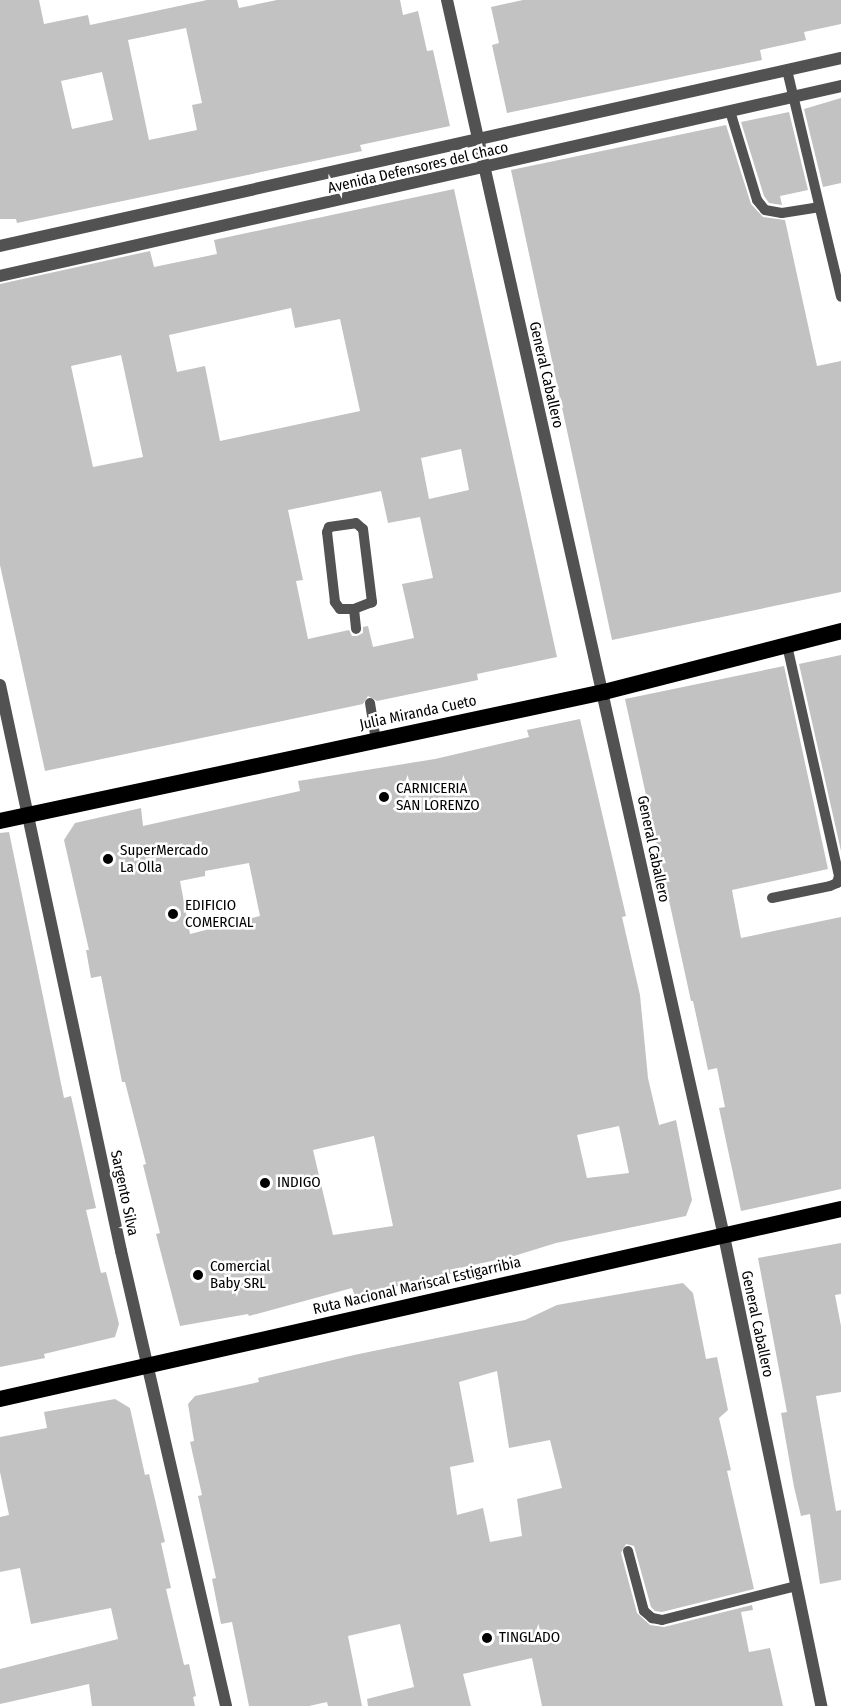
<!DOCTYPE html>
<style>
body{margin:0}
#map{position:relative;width:841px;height:1706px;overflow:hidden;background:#fff;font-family:"Fira Sans Condensed",sans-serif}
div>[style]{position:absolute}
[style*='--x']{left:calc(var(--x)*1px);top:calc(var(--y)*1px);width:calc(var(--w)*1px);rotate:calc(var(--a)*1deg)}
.building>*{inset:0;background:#c2c2c2}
.service>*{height:10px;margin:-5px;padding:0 5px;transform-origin:5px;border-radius:5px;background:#525252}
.minor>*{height:12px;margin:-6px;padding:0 6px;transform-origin:6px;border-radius:6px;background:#525252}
.tertiary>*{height:12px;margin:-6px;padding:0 6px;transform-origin:6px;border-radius:6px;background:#525252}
.trunk>*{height:16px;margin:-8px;padding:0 8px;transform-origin:8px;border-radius:8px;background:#000}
.dots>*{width:16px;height:16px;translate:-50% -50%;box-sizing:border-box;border:3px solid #fff;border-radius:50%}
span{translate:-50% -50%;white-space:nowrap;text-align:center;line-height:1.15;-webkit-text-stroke:5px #fff;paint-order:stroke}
.street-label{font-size:15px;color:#000}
.poi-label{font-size:15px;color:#000}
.left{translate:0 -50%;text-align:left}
</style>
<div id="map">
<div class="building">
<i style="clip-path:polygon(evenodd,0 0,39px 0,44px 24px,88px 15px,90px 25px,207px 0,237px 0,239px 8px,277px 0,400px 0,403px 15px,418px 11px,427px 51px,433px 50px,450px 126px,360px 145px,362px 151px,89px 208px,17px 223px,16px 219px,0 219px,0 0,186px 28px,202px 103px,192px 105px,197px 130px,149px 140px,128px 40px,186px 28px,0 0,102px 72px,113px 120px,72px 129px,61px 81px,102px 72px)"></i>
<i style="clip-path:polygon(523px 0,841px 0,841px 24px,804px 32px,806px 40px,760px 50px,762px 60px,507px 113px,492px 45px,499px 43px,491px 7px)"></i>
<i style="clip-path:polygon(841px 98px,841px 183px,823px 187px,804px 109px)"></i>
<i style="clip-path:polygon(789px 112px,808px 190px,780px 196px,782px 205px,769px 203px,764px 196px,741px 122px)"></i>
<i style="clip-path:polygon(726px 125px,751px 204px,763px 217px,785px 220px,817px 366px,841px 361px,841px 592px,612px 640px,511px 170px)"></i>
<i style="clip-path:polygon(evenodd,454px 189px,557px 657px,477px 674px,478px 680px,377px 701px,368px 696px,363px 704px,45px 771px,0 565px,0 284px,150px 251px,154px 267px,217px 254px,214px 240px,454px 189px,291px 308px,295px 328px,340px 319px,360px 411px,220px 441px,205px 366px,177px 372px,169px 335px,291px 308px,454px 189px,121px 355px,143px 457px,93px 467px,71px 366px,121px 355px,454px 189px,461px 449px,469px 490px,429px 499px,421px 458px,461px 449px,454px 189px,381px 491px,388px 523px,420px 517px,433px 578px,402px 584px,414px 638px,373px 647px,368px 626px,363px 627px,363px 633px,357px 636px,352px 636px,349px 630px,308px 639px,296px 581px,303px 580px,288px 510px,381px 491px)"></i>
<i style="clip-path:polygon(841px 655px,841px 851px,799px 664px)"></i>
<i style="clip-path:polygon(784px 666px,828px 869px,732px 890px,741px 938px,841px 917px,841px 1189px,741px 1211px,719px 1108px,725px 1107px,717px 1068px,708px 1070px,693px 1001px,691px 1001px,625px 699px)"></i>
<i style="clip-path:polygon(evenodd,580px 719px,626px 916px,622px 917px,640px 995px,648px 1078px,659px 1125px,676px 1120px,692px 1200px,686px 1216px,556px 1243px,514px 1256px,455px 1269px,458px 1272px,355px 1296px,352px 1288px,249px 1316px,248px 1314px,180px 1326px,156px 1234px,160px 1233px,143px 1165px,146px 1164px,125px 1082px,122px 1082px,101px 976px,91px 978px,86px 950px,89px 950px,64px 840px,75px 823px,141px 808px,143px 826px,300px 791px,298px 781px,435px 759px,529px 737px,527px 730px,580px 719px,249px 863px,260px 916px,190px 934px,180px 881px,205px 876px,205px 871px,249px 863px,580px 719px,619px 1126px,629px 1173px,587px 1178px,577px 1135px,619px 1126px,580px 719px,374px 1136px,393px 1226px,333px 1235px,313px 1150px,374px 1136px)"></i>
<i style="clip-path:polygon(9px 832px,64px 1098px,71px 1096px,96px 1208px,86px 1210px,101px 1273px,106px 1272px,119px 1324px,115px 1337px,44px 1354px,45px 1358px,0 1367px,0 833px)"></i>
<i style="clip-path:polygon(841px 1243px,841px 1294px,835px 1295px,841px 1326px,841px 1392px,816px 1396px,836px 1511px,841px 1510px,841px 1580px,820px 1584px,810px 1514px,801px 1516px,794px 1487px,781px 1413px,787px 1412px,758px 1258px)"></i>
<i style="clip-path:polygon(evenodd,683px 1283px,693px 1293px,706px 1359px,717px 1357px,728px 1410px,719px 1418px,731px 1470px,727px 1471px,754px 1589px,662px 1612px,655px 1611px,651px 1607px,634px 1546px,626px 1544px,621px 1553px,637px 1613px,650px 1625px,664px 1627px,752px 1605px,753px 1610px,741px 1612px,749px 1652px,770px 1648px,783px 1706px,542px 1706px,532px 1658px,463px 1674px,471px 1706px,368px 1706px,367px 1699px,414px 1687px,400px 1624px,348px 1636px,362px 1706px,328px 1706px,327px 1702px,309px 1706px,249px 1706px,232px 1622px,221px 1624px,212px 1579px,216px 1578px,198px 1496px,202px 1495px,190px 1442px,194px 1441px,188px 1404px,195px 1396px,259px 1382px,258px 1378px,354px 1355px,525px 1320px,557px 1305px,683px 1283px,497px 1371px,509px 1448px,550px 1440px,562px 1488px,517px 1499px,522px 1536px,490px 1542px,483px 1508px,457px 1515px,450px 1467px,474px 1462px,459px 1382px,497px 1371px)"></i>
<i style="clip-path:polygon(115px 1399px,130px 1408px,145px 1475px,149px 1474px,165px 1542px,161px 1543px,171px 1588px,166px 1589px,184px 1665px,189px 1664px,196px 1696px,193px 1697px,195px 1706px,92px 1706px,89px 1684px,0 1704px,0 1669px,118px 1639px,111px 1608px,31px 1624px,20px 1568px,0 1572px,0 1517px,9px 1515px,0 1472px,0 1437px,47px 1428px,44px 1412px)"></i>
</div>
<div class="service">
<i style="--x:787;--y:70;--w:233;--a:76.6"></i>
<i style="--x:730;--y:111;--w:93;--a:73.1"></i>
<i style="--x:757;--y:200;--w:13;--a:51"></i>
<i style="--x:765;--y:210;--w:17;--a:10"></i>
<i style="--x:782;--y:213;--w:37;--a:-9"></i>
<i style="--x:356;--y:523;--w:9;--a:41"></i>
<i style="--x:363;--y:529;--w:74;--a:83"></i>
<i style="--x:372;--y:602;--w:19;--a:159"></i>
<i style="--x:354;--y:609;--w:14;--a:180"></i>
<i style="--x:340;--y:609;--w:9;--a:-126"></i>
<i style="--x:335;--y:602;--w:70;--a:-96.5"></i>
<i style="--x:327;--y:532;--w:5;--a:-68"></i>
<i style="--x:329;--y:527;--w:27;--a:-8"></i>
<i style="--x:354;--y:609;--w:20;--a:84"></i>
<i style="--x:370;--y:703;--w:38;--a:81"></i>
<i style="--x:772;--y:898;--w:59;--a:-11.7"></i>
<i style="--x:830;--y:886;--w:8;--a:-23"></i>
<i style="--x:837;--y:883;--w:7;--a:-74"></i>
<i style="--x:839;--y:876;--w:237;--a:-102.7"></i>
<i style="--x:628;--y:1551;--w:62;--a:75.1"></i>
<i style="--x:644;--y:1611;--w:11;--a:41"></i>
<i style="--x:652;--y:1618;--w:10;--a:11"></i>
<i style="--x:662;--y:1620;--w:138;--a:-14.2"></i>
</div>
<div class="minor">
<i style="--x:447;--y:0;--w:1267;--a:77.37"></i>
<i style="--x:724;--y:1236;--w:480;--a:78.3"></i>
<i style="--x:0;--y:685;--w:579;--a:77.93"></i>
<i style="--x:121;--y:1251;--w:467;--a:77"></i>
</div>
<div class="tertiary">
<i style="--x:0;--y:246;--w:862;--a:-12.6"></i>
<i style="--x:0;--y:276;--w:862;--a:-12.73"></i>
</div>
<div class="trunk">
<i style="--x:0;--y:821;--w:618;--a:-12.06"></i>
<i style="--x:604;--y:692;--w:245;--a:-14.4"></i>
<i style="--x:0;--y:1399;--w:862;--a:-12.73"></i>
</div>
<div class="dots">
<i style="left:384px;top:797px;background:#000"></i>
<i style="left:108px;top:859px;background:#000"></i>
<i style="left:173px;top:914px;background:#000"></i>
<i style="left:265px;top:1183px;background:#000"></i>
<i style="left:198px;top:1275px;background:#000"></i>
<i style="left:487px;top:1638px;background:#000"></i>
</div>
<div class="street-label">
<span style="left:418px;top:168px;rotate:-13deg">Avenida Defensores del Chaco</span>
<span style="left:546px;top:375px;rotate:77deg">General Caballero</span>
<span style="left:418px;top:713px;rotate:-12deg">Julia Miranda Cueto</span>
<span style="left:653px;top:849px;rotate:78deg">General Caballero</span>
<span style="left:124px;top:1193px;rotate:78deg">Sargento Silva</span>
<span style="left:417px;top:1286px;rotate:-13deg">Ruta Nacional Mariscal Estigarribia</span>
<span style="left:757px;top:1324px;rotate:78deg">General Caballero</span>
</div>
<div class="poi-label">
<span class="left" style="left:396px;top:797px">CARNICERIA<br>SAN LORENZO</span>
<span class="left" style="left:120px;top:859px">SuperMercado<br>La Olla</span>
<span class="left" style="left:185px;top:914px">EDIFICIO<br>COMERCIAL</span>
<span class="left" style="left:277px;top:1183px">INDIGO</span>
<span class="left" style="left:210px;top:1275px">Comercial<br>Baby SRL</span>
<span class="left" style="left:499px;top:1638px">TINGLADO</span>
</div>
</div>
